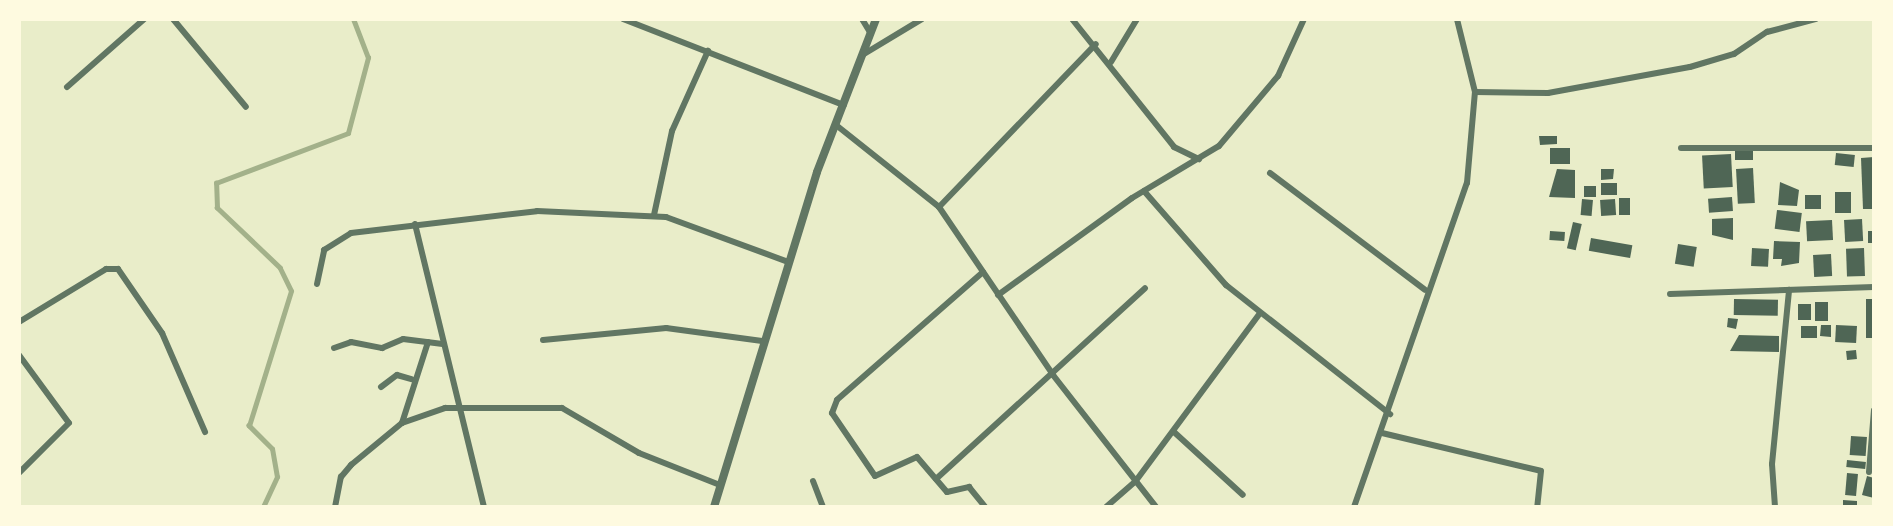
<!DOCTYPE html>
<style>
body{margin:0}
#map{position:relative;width:1893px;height:526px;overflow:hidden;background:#e9edc9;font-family:Overpass,sans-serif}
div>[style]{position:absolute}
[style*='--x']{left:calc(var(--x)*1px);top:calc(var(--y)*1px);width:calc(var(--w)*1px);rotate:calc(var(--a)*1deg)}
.stream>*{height:4.5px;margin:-2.25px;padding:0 2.25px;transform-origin:2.25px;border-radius:2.25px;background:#a3b18a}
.building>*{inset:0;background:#4f6655;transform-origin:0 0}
.minor>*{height:6px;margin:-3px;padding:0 3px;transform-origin:3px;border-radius:3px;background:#617663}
.tertiary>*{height:8px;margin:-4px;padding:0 4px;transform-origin:4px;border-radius:4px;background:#617663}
span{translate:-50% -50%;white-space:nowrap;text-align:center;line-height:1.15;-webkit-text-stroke:7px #fefae0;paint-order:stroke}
.frame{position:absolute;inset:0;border:21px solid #fefae0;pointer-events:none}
</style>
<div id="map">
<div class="stream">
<i style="--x:263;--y:507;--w:33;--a:-65"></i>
<i style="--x:277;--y:477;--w:28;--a:-100"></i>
<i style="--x:272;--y:449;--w:33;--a:-135"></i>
<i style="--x:249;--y:426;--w:141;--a:-72.7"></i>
<i style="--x:291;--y:291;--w:25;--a:-116"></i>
<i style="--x:280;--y:268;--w:87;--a:-136.4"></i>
<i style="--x:217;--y:208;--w:25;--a:-92"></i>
<i style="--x:216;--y:183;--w:141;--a:-20.7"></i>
<i style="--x:348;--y:133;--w:78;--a:-75.1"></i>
<i style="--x:368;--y:58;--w:42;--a:-111"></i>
</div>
<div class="building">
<i style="clip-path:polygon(1539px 136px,1557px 136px,1557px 144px,1540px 145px)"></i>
<i style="left:1550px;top:148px;width:20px;height:16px"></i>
<i style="left:1735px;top:151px;width:18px;height:9px"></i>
<i style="left:1836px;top:153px;width:19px;height:12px;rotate:6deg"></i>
<i style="left:1731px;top:154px;width:33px;height:29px;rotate:87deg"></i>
<i style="clip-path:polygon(1874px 157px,1874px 209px,1863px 209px,1861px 158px)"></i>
<i style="left:1753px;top:168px;width:35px;height:17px;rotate:87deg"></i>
<i style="clip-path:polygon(1557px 169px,1575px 170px,1575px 198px,1549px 197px)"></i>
<i style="clip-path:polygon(1601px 169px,1614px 169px,1613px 179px,1601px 180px)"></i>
<i style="clip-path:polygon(1780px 182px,1799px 190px,1797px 206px,1778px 205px)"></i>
<i style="left:1601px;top:183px;width:16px;height:12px"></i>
<i style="left:1584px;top:186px;width:12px;height:11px"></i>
<i style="left:1835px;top:192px;width:16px;height:21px"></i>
<i style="left:1805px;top:195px;width:16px;height:14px"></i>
<i style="left:1732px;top:197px;width:14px;height:24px;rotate:86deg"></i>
<i style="left:1619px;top:198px;width:11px;height:17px"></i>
<i style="left:1582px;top:199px;width:11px;height:16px;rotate:5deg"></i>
<i style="left:1615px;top:199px;width:16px;height:15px;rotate:86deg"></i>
<i style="left:1777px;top:210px;width:25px;height:19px;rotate:7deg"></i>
<i style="clip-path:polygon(1733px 218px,1733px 240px,1712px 235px,1712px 219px)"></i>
<i style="left:1862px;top:219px;width:22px;height:18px;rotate:87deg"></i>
<i style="left:1832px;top:220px;width:20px;height:26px;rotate:87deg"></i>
<i style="left:1573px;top:222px;width:9px;height:27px;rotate:13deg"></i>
<i style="left:1550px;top:231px;width:15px;height:9px;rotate:4deg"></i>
<i style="left:1868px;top:231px;width:6px;height:12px"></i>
<i style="left:1591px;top:238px;width:42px;height:13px;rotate:10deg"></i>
<i style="clip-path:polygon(1774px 241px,1800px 242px,1799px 263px,1781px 266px,1782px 259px,1773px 259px)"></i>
<i style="left:1678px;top:244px;width:19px;height:20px;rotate:9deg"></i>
<i style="left:1752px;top:248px;width:17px;height:18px;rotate:3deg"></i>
<i style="left:1864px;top:248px;width:28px;height:18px;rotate:88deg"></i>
<i style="left:1831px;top:254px;width:22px;height:18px;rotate:87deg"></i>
<i style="left:1734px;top:299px;width:44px;height:16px;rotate:1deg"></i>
<i style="left:1866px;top:299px;width:8px;height:39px"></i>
<i style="left:1815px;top:302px;width:13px;height:19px"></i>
<i style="left:1798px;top:304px;width:13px;height:16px"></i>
<i style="clip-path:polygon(1728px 318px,1738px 319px,1736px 329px,1727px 327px)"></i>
<i style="clip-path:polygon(1821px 325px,1831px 325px,1831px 337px,1820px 336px)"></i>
<i style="left:1836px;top:325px;width:21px;height:17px;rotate:3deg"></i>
<i style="left:1801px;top:326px;width:16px;height:12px"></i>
<i style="clip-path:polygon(1739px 335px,1779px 336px,1779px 352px,1730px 351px)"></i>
<i style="left:1856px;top:350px;width:9px;height:10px;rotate:84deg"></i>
<i style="left:1851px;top:436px;width:16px;height:19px;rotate:4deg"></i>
<i style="left:1847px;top:460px;width:19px;height:7px;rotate:6deg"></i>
<i style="left:1847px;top:473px;width:11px;height:22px;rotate:5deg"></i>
<i style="clip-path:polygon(1867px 476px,1874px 478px,1874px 498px,1862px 495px)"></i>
<i style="clip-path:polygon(1843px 500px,1857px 501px,1857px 507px,1843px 507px)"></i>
</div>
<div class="minor">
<i style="--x:173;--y:19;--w:114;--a:50.3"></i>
<i style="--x:623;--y:19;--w:237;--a:21.3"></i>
<i style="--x:862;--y:19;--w:17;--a:59"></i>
<i style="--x:1072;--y:19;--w:164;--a:51.4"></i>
<i style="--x:1174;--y:147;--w:28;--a:26"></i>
<i style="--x:864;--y:54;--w:68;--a:-31.1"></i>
<i style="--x:1111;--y:62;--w:50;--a:-58.8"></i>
<i style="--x:67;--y:87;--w:103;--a:-41.4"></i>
<i style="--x:1475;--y:92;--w:73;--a:0.8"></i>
<i style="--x:1548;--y:93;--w:144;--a:-10.4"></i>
<i style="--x:1690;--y:67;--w:46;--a:-16.5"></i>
<i style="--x:1734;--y:54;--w:40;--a:-34"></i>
<i style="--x:1767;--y:32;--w:51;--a:-14.9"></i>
<i style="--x:836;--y:125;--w:132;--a:38.5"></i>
<i style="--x:939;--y:207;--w:203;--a:55.8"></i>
<i style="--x:1053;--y:375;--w:167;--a:52"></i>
<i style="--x:1681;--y:148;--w:193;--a:0"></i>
<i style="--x:1270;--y:173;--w:194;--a:37"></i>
<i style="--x:1144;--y:191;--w:125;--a:48.9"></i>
<i style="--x:1226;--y:285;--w:209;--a:38.2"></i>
<i style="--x:939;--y:207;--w:226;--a:-46.1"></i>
<i style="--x:654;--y:215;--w:86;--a:-77.9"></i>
<i style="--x:672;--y:131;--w:88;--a:-65.8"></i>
<i style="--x:415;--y:224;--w:291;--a:76.3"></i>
<i style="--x:983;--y:272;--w:194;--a:138.8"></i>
<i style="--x:837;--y:400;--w:14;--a:111"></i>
<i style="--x:832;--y:413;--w:76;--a:55.7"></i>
<i style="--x:875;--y:476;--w:46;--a:-24.3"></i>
<i style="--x:917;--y:457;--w:46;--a:49.4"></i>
<i style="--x:947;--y:492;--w:23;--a:-13"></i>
<i style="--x:969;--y:487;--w:26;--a:51"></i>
<i style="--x:317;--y:284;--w:35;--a:-78"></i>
<i style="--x:324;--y:250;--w:32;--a:-32"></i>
<i style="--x:351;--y:233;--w:187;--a:-6.7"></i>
<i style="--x:537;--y:211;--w:129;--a:2.7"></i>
<i style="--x:666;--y:217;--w:130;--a:20.2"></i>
<i style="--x:1670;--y:294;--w:204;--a:-2"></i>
<i style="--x:998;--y:295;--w:165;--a:-35.9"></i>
<i style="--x:1132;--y:198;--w:101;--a:-30.9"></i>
<i style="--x:1219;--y:146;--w:92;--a:-49.9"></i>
<i style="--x:1278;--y:76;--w:63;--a:-65.5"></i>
<i style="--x:19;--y:322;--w:102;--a:-31.3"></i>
<i style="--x:106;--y:269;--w:12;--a:0"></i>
<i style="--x:118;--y:269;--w:78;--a:55.5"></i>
<i style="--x:162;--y:333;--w:108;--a:66.5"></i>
<i style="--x:543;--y:340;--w:124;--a:-5.6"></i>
<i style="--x:666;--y:328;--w:97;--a:7.7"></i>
<i style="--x:334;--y:348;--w:18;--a:-19"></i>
<i style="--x:351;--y:342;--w:32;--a:11"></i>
<i style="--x:382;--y:348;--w:23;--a:-23"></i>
<i style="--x:403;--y:339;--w:40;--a:7.1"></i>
<i style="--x:19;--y:355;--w:84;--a:53.7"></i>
<i style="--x:69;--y:423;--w:71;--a:135"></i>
<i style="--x:381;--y:387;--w:20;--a:-37"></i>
<i style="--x:397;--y:375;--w:15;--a:16"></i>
<i style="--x:402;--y:423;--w:85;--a:-72.2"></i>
<i style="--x:1174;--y:432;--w:93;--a:42.4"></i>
<i style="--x:1382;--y:433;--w:163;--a:13.4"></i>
<i style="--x:1541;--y:471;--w:36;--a:96"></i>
<i style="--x:1869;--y:472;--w:62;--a:-85.4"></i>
<i style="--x:936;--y:479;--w:283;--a:-42.4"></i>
<i style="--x:813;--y:481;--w:28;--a:69"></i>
<i style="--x:335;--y:507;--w:31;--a:-79"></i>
<i style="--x:341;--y:477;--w:16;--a:-50"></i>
<i style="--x:351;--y:465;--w:66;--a:-39.5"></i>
<i style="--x:402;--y:423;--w:46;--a:-19.2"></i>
<i style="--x:445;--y:408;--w:117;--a:0"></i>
<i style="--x:562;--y:408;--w:89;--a:30.3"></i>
<i style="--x:639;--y:453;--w:87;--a:21.6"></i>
<i style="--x:1106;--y:507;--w:38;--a:-41"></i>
<i style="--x:1135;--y:482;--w:210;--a:-53.5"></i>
<i style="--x:1354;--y:507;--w:343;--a:-70.8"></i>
<i style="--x:1467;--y:183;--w:91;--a:-85"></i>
<i style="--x:1475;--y:92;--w:75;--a:-103.9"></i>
<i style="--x:1775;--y:507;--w:43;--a:-94"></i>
<i style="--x:1772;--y:464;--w:175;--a:-84.4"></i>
</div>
<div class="tertiary">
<i style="--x:714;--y:507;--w:350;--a:-72.9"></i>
<i style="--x:817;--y:172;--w:164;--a:-68.9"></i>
</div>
<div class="frame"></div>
</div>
